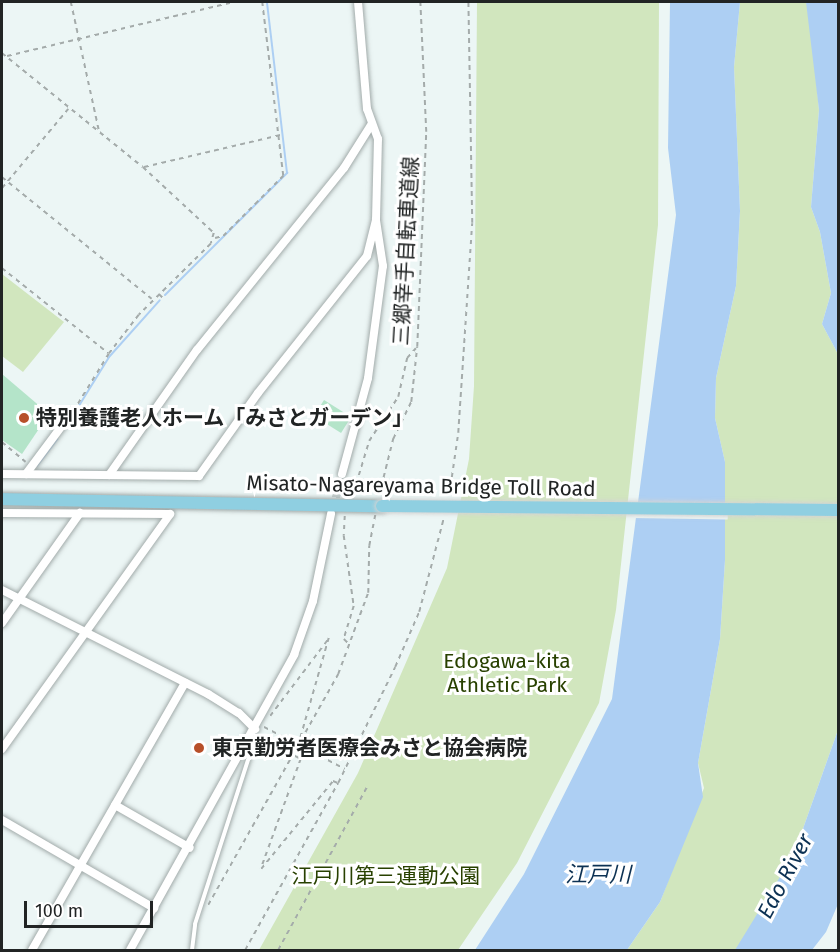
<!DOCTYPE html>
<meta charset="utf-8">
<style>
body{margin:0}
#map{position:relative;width:840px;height:952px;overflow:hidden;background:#ecf6f5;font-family:"Fira Sans","Noto Sans JP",sans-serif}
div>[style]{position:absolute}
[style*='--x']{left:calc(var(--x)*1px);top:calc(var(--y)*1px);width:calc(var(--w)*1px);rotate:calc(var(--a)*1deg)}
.green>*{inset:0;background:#d1e6be}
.water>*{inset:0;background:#adcff3}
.pier>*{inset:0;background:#ecf6f5;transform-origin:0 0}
.stream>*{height:2px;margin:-1px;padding:0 1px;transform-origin:1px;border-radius:1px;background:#adcff3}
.building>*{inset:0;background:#b4e4c9;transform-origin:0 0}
.minor-tunnel>*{height:8px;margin-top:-4px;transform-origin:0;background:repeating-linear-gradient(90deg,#c3cccb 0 8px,transparent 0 12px)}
.path>*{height:1.5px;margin-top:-0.75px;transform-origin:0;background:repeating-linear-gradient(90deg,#a4abaa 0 4.5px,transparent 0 9px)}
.roads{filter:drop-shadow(0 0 2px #a2abaa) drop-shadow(0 0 2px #a2abaa)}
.service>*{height:4px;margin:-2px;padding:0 2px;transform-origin:2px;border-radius:2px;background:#fff}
.minor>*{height:8px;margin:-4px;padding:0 4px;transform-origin:4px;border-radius:4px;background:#fff}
.primary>*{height:12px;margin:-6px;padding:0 6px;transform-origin:6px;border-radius:6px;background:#8fcfe1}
.bridges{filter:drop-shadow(0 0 2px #d3d3d3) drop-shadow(0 0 2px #d3d3d3)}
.primary-bridge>*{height:12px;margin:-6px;padding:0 6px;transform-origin:6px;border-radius:6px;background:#8fcfe1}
.dots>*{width:16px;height:16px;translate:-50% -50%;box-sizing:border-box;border:3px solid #fff;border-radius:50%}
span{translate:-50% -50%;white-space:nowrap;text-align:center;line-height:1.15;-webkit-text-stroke:6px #fff;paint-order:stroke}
.street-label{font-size:21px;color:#212424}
.poi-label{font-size:21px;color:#212424;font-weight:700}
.left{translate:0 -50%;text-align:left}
.park-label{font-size:21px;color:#284100}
.water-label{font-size:22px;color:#0c3153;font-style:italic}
.frame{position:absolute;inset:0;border:3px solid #212424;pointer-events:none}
.scale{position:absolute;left:24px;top:901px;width:129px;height:27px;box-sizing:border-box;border:3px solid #212424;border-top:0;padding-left:8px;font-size:18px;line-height:21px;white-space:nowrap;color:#212424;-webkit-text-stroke:4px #fff;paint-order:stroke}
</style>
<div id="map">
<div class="green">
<i style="clip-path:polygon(477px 2px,659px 2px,658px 225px,616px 610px,599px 703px,517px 863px,458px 950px,259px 950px,358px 773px,447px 568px,469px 459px,474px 386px)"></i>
<i style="clip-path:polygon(740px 2px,806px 2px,810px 12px,819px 110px,811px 207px,820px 232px,831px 293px,822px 324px,838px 354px,838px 730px,794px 854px,741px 944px,735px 950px,627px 950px,660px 902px,704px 788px,698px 763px,720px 639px,725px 560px,725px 462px,715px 418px,716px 378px,736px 286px,740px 211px,734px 67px)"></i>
<i style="clip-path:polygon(2px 274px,64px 322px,23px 372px,2px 356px)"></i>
</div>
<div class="water">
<i style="clip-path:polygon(670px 2px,740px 2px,734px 67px,740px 211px,736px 286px,716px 378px,715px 418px,725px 462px,725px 560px,720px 639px,698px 763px,703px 797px,660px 902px,627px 950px,475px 950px,524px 874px,612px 699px,676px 215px,668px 148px)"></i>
<i style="clip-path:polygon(806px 2px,838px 2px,838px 354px,822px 324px,831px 293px,820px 232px,811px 207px,819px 110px)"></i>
<i style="clip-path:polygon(838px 730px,838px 904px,826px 932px,812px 950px,735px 950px,794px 854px)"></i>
</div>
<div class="pier">
<i style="left:635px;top:502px;width:93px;height:16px;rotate:1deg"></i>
</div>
<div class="stream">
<i style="--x:165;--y:295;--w:173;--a:-45"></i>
<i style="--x:287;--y:173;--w:172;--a:-96.7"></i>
<i style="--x:72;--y:417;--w:70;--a:-58.3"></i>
<i style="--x:109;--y:357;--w:76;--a:-48.2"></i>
<i style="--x:37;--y:466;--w:34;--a:-53"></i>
</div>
<div class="building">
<i style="clip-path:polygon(2px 374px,49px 414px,22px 454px,2px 440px)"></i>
<i style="left:324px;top:400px;width:32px;height:19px;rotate:32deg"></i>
</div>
<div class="minor-tunnel">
<i style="--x:333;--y:509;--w:36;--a:-76"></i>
</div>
<div class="path">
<i style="--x:71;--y:2;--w:131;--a:77.7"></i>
<i style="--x:2;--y:53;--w:181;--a:39"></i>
<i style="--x:143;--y:167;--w:97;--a:42.9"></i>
<i style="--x:214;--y:233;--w:11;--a:105"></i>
<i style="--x:211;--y:244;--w:101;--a:135.4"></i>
<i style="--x:139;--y:315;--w:49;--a:127.6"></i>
<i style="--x:109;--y:354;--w:65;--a:121.7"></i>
<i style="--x:7;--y:56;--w:233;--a:-13.4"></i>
<i style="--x:144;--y:167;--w:140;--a:-13.2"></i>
<i style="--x:2;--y:177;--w:193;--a:39.1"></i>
<i style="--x:2;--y:188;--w:103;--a:-50.1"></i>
<i style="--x:215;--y:238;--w:8;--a:-14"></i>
<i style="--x:223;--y:236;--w:85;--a:-45"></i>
<i style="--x:283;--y:176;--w:175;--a:-96.9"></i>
<i style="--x:2;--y:268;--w:136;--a:38.7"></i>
<i style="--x:159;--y:294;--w:7;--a:45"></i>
<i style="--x:2;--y:442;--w:31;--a:40"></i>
<i style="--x:356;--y:484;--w:45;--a:-73.2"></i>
<i style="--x:369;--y:441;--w:53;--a:-56.6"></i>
<i style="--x:398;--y:397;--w:40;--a:-77"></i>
<i style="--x:407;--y:358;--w:13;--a:-48"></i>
<i style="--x:379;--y:495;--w:58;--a:-76"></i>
<i style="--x:393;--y:439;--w:41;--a:-64.1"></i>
<i style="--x:411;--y:402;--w:55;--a:-83.8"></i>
<i style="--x:417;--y:347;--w:215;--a:-87.6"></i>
<i style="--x:426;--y:132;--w:130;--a:-92.6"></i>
<i style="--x:449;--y:495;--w:63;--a:-81.7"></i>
<i style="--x:458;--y:433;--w:210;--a:-86.2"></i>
<i style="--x:472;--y:223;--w:221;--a:-91"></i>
<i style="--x:345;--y:516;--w:20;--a:93"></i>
<i style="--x:344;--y:536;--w:71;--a:81.9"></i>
<i style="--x:354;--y:606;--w:34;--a:107"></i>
<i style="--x:344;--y:639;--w:7;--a:45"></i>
<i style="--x:270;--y:716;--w:98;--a:-52.9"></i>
<i style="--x:329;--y:638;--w:109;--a:105.9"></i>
<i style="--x:264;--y:727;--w:91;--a:27.4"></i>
<i style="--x:295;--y:756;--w:7;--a:27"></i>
<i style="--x:301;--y:759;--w:117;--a:110"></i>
<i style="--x:261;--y:869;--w:114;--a:-50.7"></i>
<i style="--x:333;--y:781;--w:5;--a:22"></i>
<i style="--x:208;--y:905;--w:265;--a:-60.6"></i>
<i style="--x:338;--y:674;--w:86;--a:-69.7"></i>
<i style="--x:368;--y:593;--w:47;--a:-88.8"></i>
<i style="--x:369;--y:546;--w:32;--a:-79"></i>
<i style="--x:245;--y:950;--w:191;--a:-60.9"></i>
<i style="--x:338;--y:783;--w:129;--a:-63.8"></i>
<i style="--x:395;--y:667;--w:60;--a:-66.4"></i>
<i style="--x:419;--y:612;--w:98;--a:-75.3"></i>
<i style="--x:278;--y:950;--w:188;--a:-61.4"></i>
<i style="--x:837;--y:950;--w:2;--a:-63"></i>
</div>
<div class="roads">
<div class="service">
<i style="--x:192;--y:950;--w:26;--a:-83"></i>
<i style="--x:195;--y:924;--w:176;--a:-72.1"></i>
<i style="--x:249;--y:757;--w:23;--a:-83"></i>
</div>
<div class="minor">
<i style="--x:2;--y:474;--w:197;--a:0.6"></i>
<i style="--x:199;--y:476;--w:102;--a:-54.6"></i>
<i style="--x:258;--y:393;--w:175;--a:-51.5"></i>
<i style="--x:367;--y:256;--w:37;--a:-76"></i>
<i style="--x:26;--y:474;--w:74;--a:-53.3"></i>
<i style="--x:342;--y:474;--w:99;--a:-74.8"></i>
<i style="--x:368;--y:378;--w:113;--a:-82.4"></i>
<i style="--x:383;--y:266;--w:47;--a:-98.7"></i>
<i style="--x:376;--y:220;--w:81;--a:-88.6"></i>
<i style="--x:378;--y:139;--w:32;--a:-110"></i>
<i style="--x:367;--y:109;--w:107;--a:-94.8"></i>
<i style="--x:109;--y:475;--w:153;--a:-54.9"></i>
<i style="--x:197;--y:350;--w:234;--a:-51.1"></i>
<i style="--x:344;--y:168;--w:51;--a:-57.9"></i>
<i style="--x:2;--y:513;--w:168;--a:0.3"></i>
<i style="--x:2;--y:590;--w:231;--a:26.8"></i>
<i style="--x:208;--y:694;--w:36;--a:32"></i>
<i style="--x:239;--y:713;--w:23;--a:45"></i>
<i style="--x:2;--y:623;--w:135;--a:-54.7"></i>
<i style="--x:2;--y:749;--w:289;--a:-54.4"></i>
<i style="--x:115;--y:805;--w:86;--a:29.8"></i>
<i style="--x:2;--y:820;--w:176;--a:30.1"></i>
<i style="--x:32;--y:950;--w:308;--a:-60.2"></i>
<i style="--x:130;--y:950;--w:338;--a:-60.9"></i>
<i style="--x:294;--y:655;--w:57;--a:-70.6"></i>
<i style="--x:313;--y:601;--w:89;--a:-78.3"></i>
</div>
<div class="primary">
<i style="--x:2;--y:499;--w:380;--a:1.1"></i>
</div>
</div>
<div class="bridges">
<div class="primary-bridge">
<i style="--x:382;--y:506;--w:456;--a:0.5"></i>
</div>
</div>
<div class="dots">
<i style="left:24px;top:418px;background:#b7502a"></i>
<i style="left:199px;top:748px;background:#b7502a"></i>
</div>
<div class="street-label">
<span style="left:406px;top:251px;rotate:-87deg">三郷幸手自転車道線</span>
<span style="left:421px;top:486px;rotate:1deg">Misato-Nagareyama Bridge Toll Road</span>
</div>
<div class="poi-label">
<span class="left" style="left:36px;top:418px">特別養護老人ホーム「みさとガーデン」</span>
<span class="left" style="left:212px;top:748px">東京勤労者医療会みさと協会病院</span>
</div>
<div class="park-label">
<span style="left:507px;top:673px">Edogawa-kita<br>Athletic Park</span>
<span style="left:386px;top:876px">江戸川第三運動公園</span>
</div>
<div class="water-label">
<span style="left:598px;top:875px">江戸川</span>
<span style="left:785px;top:876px;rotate:-62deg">Edo River</span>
</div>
<div class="frame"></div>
<div class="scale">100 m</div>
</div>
